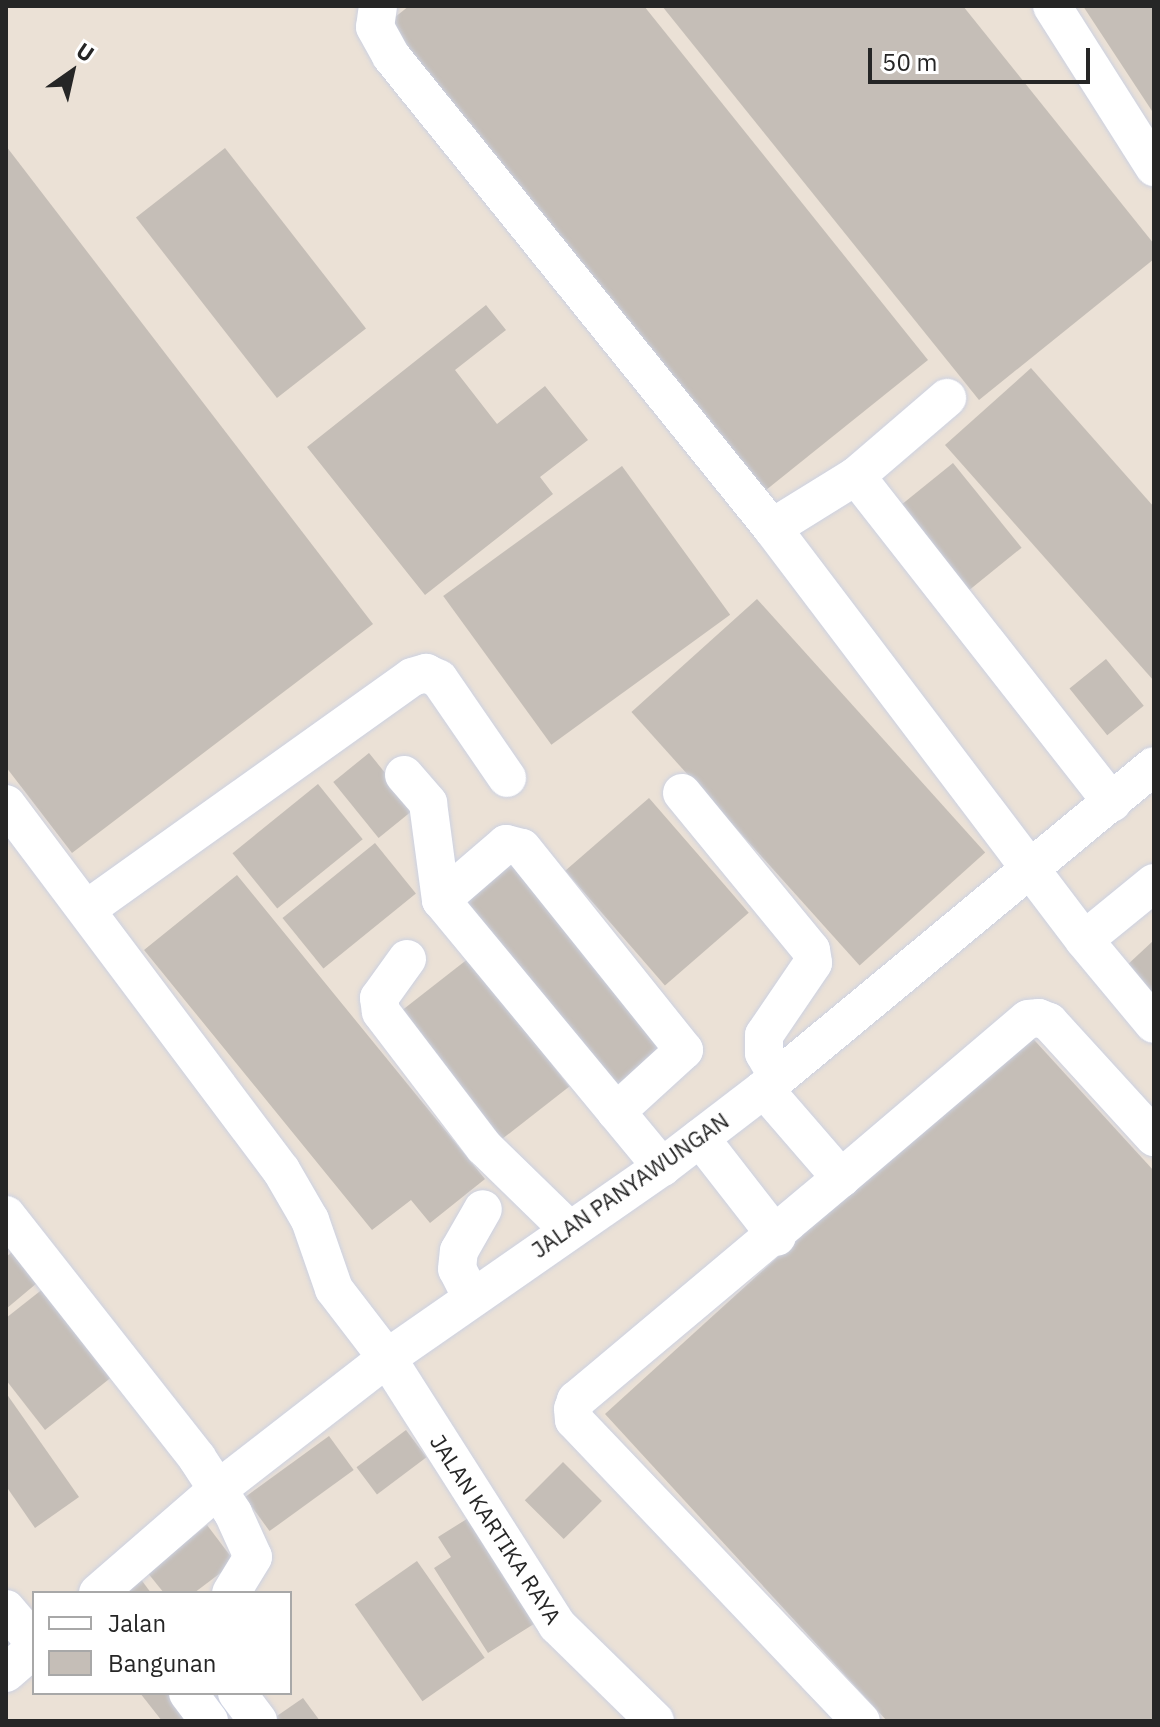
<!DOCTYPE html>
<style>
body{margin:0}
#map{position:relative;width:1160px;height:1727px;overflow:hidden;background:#ebe1d6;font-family:"IBM Plex Sans",sans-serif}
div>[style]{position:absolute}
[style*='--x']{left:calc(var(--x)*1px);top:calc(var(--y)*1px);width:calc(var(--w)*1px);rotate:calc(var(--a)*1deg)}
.building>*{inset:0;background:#c5beb7;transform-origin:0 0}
.roads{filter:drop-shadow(0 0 2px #ccd1e1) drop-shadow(0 0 2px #ccd1e1)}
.minor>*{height:38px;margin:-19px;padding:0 19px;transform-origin:19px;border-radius:19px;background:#fff}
span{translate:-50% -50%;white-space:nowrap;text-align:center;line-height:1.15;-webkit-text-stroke:7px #fff;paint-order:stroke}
.street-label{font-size:22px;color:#262626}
.frame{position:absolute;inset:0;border:8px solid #262626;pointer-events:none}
.legend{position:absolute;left:32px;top:1591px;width:260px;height:104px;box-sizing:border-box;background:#fff;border:2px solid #a8a8a8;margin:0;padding:10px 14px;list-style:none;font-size:24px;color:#262626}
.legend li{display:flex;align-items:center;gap:16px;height:40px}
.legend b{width:40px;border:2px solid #a8a8a8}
.north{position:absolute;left:32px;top:32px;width:80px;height:80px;-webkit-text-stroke:6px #fff;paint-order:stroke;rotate:34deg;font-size:22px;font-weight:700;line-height:32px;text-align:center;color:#262626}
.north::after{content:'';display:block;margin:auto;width:28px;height:36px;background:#262626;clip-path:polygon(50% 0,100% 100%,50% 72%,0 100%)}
.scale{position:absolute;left:868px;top:48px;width:222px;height:36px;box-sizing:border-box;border:4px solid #262626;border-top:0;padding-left:10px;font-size:24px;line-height:28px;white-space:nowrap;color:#262626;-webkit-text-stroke:6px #fff;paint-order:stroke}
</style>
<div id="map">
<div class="building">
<i style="clip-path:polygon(409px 6px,644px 6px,928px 360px,761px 494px,385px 25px)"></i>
<i style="clip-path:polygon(662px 6px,963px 6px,1154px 244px,1154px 259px,979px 400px)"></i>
<i style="clip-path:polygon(1083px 6px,1154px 6px,1154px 114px)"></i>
<i style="clip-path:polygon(6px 146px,373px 624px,72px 853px,6px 767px)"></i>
<i style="left:225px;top:148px;width:229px;height:113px;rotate:52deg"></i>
<i style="clip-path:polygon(486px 305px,506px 330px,455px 370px,497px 424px,545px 386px,588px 440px,540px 477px,553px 494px,425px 595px,307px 447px)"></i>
<i style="clip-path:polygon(1031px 368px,1154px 507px,1154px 681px,945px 445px)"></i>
<i style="left:953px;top:463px;width:109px;height:74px;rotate:51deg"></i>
<i style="left:622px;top:466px;width:184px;height:221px;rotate:54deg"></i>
<i style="left:757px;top:599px;width:341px;height:169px;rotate:48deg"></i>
<i style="left:1106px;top:659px;width:60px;height:47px;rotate:51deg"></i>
<i style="left:369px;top:753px;width:72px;height:46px;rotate:51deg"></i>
<i style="left:318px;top:784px;width:71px;height:110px;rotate:51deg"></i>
<i style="left:649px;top:798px;width:152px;height:111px;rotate:49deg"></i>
<i style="left:375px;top:843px;width:65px;height:119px;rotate:51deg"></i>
<i style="left:511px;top:855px;width:253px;height:74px;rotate:50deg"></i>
<i style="clip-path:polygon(237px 875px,485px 1179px,430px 1223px,411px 1200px,372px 1230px,144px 950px)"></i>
<i style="clip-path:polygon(1154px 940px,1154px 999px,1125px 967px)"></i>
<i style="left:469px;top:958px;width:163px;height:95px;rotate:52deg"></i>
<i style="clip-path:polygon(1026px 1031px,1154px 1171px,1154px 1721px,887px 1721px,605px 1414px)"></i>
<i style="clip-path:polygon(12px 1252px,37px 1283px,6px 1309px,6px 1257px)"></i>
<i style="clip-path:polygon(44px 1288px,113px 1376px,45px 1430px,6px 1380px,6px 1318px)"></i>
<i style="clip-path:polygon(6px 1393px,79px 1497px,35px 1528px,6px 1486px)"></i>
<i style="left:406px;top:1430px;width:34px;height:62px;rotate:53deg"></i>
<i style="left:329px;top:1436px;width:42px;height:104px;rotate:54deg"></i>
<i style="left:563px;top:1462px;width:55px;height:54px;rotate:45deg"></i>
<i style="clip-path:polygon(470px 1517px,537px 1622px,488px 1653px,434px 1568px,451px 1557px,438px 1537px)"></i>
<i style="clip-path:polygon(207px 1525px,235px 1562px,194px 1593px,164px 1593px,147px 1572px)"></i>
<i style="left:417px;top:1561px;width:118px;height:76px;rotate:55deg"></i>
<i style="clip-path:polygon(140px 1578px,151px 1593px,121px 1593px)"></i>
<i style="clip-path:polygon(140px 1693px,175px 1693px,197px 1721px,162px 1721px)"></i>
<i style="clip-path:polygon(303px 1698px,320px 1721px,276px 1721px,274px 1718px)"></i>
</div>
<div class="roads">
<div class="minor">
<i style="--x:378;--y:6;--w:21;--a:98"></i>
<i style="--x:375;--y:27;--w:33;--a:61"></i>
<i style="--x:391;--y:56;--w:607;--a:51.09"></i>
<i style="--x:772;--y:528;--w:517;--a:52.86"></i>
<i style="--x:1052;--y:6;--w:191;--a:57.6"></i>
<i style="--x:856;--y:476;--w:415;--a:51.9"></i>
<i style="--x:772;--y:528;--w:99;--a:-31.8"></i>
<i style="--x:856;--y:476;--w:120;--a:-40.6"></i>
<i style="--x:404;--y:775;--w:37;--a:49"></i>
<i style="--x:428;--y:803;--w:98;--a:82.4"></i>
<i style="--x:441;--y:900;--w:347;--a:50.4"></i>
<i style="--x:682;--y:793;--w:203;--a:50.6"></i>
<i style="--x:811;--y:950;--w:13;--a:81"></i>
<i style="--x:813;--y:963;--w:87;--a:124.2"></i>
<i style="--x:764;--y:1035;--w:18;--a:90"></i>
<i style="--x:764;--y:1053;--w:28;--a:60"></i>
<i style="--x:6;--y:804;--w:458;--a:53.1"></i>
<i style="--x:281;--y:1170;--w:58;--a:59.9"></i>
<i style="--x:310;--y:1220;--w:73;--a:70.8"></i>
<i style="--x:334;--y:1289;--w:87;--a:52.5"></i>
<i style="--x:387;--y:1358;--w:317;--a:57.5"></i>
<i style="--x:557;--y:1625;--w:137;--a:44.4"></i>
<i style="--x:1154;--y:883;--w:90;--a:140.8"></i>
<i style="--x:1084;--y:940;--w:109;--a:50.2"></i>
<i style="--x:441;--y:900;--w:86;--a:-40.7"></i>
<i style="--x:506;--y:844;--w:16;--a:14"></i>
<i style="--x:522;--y:848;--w:259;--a:51.3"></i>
<i style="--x:684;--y:1050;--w:92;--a:137.6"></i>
<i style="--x:87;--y:909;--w:399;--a:-35.5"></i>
<i style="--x:412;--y:677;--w:15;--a:-16"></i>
<i style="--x:426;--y:673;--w:14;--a:25"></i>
<i style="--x:439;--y:679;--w:120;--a:55.5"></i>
<i style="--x:407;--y:959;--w:48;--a:125.7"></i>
<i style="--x:379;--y:998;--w:14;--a:82"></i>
<i style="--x:381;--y:1012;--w:170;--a:52.7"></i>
<i style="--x:484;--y:1147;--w:117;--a:44.3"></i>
<i style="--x:764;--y:1089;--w:118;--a:49.1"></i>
<i style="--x:841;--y:1178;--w:245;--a:-40.4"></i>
<i style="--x:1028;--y:1019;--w:11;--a:-5"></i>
<i style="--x:1039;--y:1018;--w:11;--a:22"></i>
<i style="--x:1049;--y:1022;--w:156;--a:47.6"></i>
<i style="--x:700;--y:1138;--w:125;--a:52.1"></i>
<i style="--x:841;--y:1178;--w:346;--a:140"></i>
<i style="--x:576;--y:1400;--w:9;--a:108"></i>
<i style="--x:573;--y:1409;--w:11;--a:85"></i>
<i style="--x:574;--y:1420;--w:416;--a:46.4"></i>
<i style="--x:6;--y:1215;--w:309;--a:51.8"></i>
<i style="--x:197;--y:1458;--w:66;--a:56.8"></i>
<i style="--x:233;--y:1513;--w:48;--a:65.6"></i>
<i style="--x:253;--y:1557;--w:42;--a:121.4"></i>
<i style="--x:471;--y:1296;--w:30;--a:-117"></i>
<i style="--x:457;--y:1269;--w:18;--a:-84"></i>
<i style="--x:459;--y:1251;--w:48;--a:-60.3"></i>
<i style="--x:98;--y:1593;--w:157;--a:-40.9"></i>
<i style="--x:217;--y:1490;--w:215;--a:-37.8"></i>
<i style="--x:387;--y:1358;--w:335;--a:-34.8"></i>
<i style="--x:662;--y:1167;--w:128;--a:-37.4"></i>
<i style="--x:764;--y:1089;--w:506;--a:-39.63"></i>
<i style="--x:6;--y:1609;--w:43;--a:49.7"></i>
<i style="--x:6;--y:1673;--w:37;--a:-41"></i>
<i style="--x:188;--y:1693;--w:35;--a:53"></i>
<i style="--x:237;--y:1693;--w:35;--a:53"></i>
</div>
</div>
<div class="street-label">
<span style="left:630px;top:1185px;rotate:-35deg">JALAN PANYAWUNGAN</span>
<span style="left:496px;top:1529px;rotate:57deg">JALAN KARTIKA RAYA</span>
</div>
<div class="frame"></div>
<ul class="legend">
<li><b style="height:10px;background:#fff"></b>Jalan</li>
<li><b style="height:22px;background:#c5beb7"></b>Bangunan</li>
</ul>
<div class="north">U</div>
<div class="scale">50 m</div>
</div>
